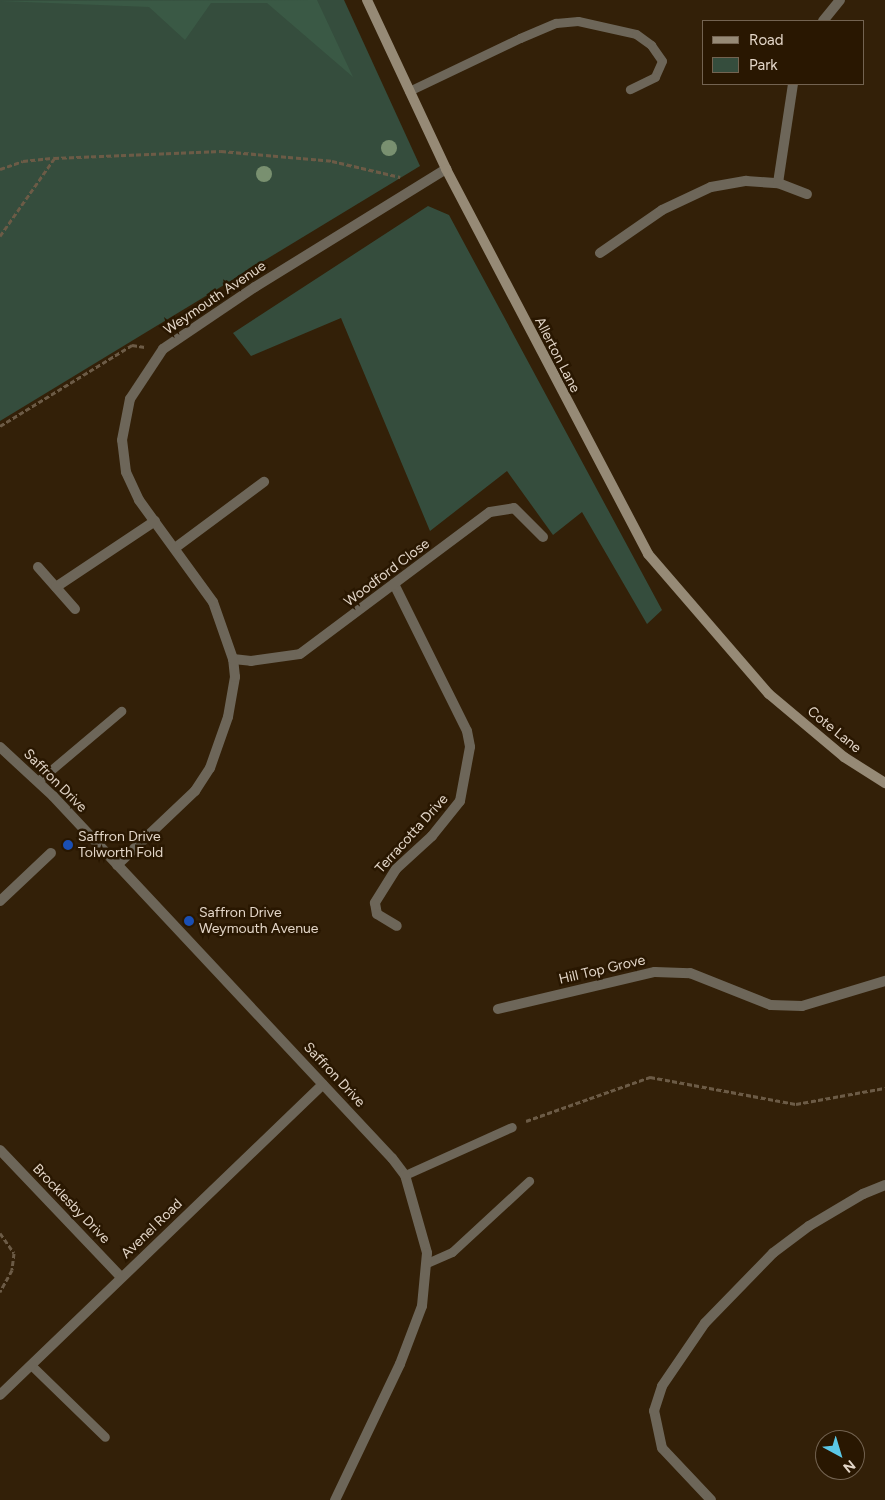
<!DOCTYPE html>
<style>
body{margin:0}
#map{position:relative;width:885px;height:1500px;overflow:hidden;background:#332008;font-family:Figtree,sans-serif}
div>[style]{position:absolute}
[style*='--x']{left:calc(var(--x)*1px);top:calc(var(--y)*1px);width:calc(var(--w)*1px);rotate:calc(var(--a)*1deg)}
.green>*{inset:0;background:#354d3d}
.forest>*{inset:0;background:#3a5945}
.path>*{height:3px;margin-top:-1.5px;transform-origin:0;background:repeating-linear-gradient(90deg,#6c5b46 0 5px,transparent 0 7.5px)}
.lane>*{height:9px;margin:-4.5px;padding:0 4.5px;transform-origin:4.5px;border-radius:4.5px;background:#6d6659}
.street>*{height:10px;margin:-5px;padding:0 5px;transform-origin:5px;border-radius:5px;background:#6d6659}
.secondary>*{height:10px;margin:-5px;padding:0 5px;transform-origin:5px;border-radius:5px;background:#968a76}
.trees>*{width:16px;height:16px;margin:-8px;border-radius:50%;background:#799070}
.dots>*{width:14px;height:14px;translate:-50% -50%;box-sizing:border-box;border:2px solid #291701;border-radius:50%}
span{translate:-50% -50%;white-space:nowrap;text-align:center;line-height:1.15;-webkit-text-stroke:5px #291701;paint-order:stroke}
.street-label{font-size:14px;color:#e3d6c8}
.poi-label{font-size:14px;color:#e3d6c8}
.left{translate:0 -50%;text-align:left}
.legend{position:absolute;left:702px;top:20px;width:162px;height:65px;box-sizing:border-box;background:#291701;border:1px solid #736351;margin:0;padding:6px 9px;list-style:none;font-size:15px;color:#e3d6c8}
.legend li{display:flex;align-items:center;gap:10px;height:25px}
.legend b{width:25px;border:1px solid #736351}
.north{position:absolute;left:815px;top:1430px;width:50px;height:50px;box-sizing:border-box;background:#291701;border:1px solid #736351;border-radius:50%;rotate:141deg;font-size:14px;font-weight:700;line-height:20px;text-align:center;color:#e3d6c8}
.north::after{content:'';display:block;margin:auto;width:18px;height:22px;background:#5bc8e7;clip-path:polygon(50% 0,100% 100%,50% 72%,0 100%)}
</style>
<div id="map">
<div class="green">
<i style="clip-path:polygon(0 0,344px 0,420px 166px,0 421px)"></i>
<i style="clip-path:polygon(428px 206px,449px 215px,662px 610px,647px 624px,582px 512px,553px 535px,507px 471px,430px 531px,341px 318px,251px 356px,233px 333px)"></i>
</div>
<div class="forest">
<i style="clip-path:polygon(317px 0,353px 77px,267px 3px,211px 3px,185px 40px,149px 7px,0 1px)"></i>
</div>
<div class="path">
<i style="--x:0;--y:169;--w:24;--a:-19"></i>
<i style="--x:23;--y:161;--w:31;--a:-6"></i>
<i style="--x:54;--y:158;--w:167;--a:-2.4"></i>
<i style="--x:221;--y:151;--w:111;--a:5.1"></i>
<i style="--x:332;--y:161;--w:70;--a:13.2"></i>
<i style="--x:0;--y:236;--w:94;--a:-55"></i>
<i style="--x:0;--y:426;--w:155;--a:-31.5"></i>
<i style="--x:132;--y:345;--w:13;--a:9"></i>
<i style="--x:526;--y:1121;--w:132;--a:-19.5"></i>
<i style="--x:650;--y:1077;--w:148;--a:10.5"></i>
<i style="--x:796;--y:1104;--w:90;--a:-10.2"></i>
<i style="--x:0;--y:1233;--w:24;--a:55"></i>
<i style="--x:14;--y:1253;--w:17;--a:97"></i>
<i style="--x:12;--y:1270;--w:25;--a:119"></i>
</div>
<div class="lane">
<i style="--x:409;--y:91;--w:123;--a:-25.5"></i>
<i style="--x:520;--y:38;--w:39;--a:-23"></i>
<i style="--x:556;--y:23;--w:22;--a:-5"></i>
<i style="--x:578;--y:21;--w:59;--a:12.6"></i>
<i style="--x:636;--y:34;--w:19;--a:36"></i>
<i style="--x:651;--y:45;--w:19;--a:55"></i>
<i style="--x:662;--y:61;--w:17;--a:114"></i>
<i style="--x:655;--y:77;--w:28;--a:154"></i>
<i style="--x:38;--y:781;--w:109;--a:-40.1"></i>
<i style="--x:405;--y:1175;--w:117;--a:-24.2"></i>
<i style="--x:427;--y:1263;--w:27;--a:-24"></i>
<i style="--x:452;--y:1252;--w:105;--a:-42.7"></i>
<i style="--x:31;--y:1365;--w:103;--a:44.2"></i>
</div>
<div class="street">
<i style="--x:823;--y:21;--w:27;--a:-51"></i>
<i style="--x:778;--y:183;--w:100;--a:-81.4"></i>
<i style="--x:600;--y:253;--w:75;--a:-34.7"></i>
<i style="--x:662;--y:210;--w:54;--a:-25.1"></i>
<i style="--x:711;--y:187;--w:36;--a:-10"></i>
<i style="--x:746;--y:181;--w:32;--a:4"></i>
<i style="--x:778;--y:183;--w:31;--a:21"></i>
<i style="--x:175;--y:548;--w:111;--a:-36.6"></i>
<i style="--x:38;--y:567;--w:56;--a:48.6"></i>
<i style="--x:394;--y:584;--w:164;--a:63.6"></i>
<i style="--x:467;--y:731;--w:16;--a:79"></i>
<i style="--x:470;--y:747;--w:55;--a:100.5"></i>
<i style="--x:460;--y:801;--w:45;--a:128.7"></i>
<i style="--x:432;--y:836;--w:49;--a:137.5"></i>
<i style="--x:396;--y:869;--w:40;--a:122"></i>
<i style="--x:375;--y:903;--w:11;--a:80"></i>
<i style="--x:377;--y:914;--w:23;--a:31"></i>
<i style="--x:56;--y:587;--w:119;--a:-33.7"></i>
<i style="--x:233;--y:659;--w:18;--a:6"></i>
<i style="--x:251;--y:661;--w:49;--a:-8.1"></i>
<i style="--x:300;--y:654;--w:237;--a:-36.8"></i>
<i style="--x:490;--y:512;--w:24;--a:-9"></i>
<i style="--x:514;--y:508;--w:41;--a:45"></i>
<i style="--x:0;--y:747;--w:72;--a:42.8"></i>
<i style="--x:53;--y:796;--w:496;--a:46.9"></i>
<i style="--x:392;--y:1158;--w:21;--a:53"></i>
<i style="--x:405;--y:1175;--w:81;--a:74.2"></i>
<i style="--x:427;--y:1253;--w:53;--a:95.4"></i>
<i style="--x:422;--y:1306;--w:62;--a:110.8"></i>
<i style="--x:400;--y:1364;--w:151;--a:115.5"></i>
<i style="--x:117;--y:865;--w:108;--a:-43.5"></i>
<i style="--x:195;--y:791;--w:27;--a:-57"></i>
<i style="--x:210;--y:768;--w:54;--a:-70.6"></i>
<i style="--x:228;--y:717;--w:41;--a:-80.1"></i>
<i style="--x:235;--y:677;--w:18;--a:-96"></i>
<i style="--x:233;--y:659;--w:60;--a:-109.3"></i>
<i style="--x:213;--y:602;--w:126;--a:-126"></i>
<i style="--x:139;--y:500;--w:31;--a:-115"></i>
<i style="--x:126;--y:472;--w:32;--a:-97"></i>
<i style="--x:122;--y:440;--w:42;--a:-79"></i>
<i style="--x:130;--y:399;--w:60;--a:-56.6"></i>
<i style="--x:163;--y:349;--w:111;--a:-34"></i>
<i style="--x:255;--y:287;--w:225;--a:-31.7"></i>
<i style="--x:0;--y:901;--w:70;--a:-43.3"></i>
<i style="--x:498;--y:1009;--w:161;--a:-13.3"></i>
<i style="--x:655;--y:972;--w:35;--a:2"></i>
<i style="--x:690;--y:973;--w:87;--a:21.6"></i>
<i style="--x:771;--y:1005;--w:31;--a:2"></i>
<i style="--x:802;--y:1006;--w:87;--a:-16.8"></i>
<i style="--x:0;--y:1150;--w:175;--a:46.4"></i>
<i style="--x:0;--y:1395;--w:448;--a:-43.9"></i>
<i style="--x:711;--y:1500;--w:71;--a:-133.3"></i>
<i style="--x:662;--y:1448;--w:38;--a:-102"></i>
<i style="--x:654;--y:1411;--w:26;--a:-72"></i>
<i style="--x:662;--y:1386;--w:76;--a:-55.7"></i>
<i style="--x:705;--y:1323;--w:98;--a:-45.8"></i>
<i style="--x:773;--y:1253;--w:45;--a:-36.9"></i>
<i style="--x:809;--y:1226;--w:63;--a:-30.7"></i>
<i style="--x:863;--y:1194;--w:24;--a:-22"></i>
</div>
<div class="secondary">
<i style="--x:367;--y:0;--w:187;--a:64.9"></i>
<i style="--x:446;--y:169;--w:435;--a:62.3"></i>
<i style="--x:648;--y:554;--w:185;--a:49.2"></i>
<i style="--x:769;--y:694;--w:98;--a:40"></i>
<i style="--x:844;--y:757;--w:49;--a:32.4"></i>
</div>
<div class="trees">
<i style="left:389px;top:148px"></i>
<i style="left:264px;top:174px"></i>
</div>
<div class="dots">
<i style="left:68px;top:845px;background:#1a4fb4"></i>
<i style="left:189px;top:921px;background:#1a4fb4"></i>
</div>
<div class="street-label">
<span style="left:215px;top:298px;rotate:-34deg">Weymouth Avenue</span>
<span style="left:557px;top:355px;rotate:63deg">Allerton Lane</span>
<span style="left:387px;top:573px;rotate:-37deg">Woodford Close</span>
<span style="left:834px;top:730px;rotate:39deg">Cote Lane</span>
<span style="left:55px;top:781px;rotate:45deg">Saffron Drive</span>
<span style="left:412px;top:834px;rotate:-48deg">Terracotta Drive</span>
<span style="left:602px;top:970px;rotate:-13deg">Hill Top Grove</span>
<span style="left:334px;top:1075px;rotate:47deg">Saffron Drive</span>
<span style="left:71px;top:1204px;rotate:46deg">Brocklesby Drive</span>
<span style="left:152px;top:1229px;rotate:-44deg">Avenel Road</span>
</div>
<div class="poi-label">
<span class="left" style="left:78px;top:845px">Saffron Drive<br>Tolworth Fold</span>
<span class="left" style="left:199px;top:921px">Saffron Drive<br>Weymouth Avenue</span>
</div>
<ul class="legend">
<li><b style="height:6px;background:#968a76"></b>Road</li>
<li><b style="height:14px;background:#354d3d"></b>Park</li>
</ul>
<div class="north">N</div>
</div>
